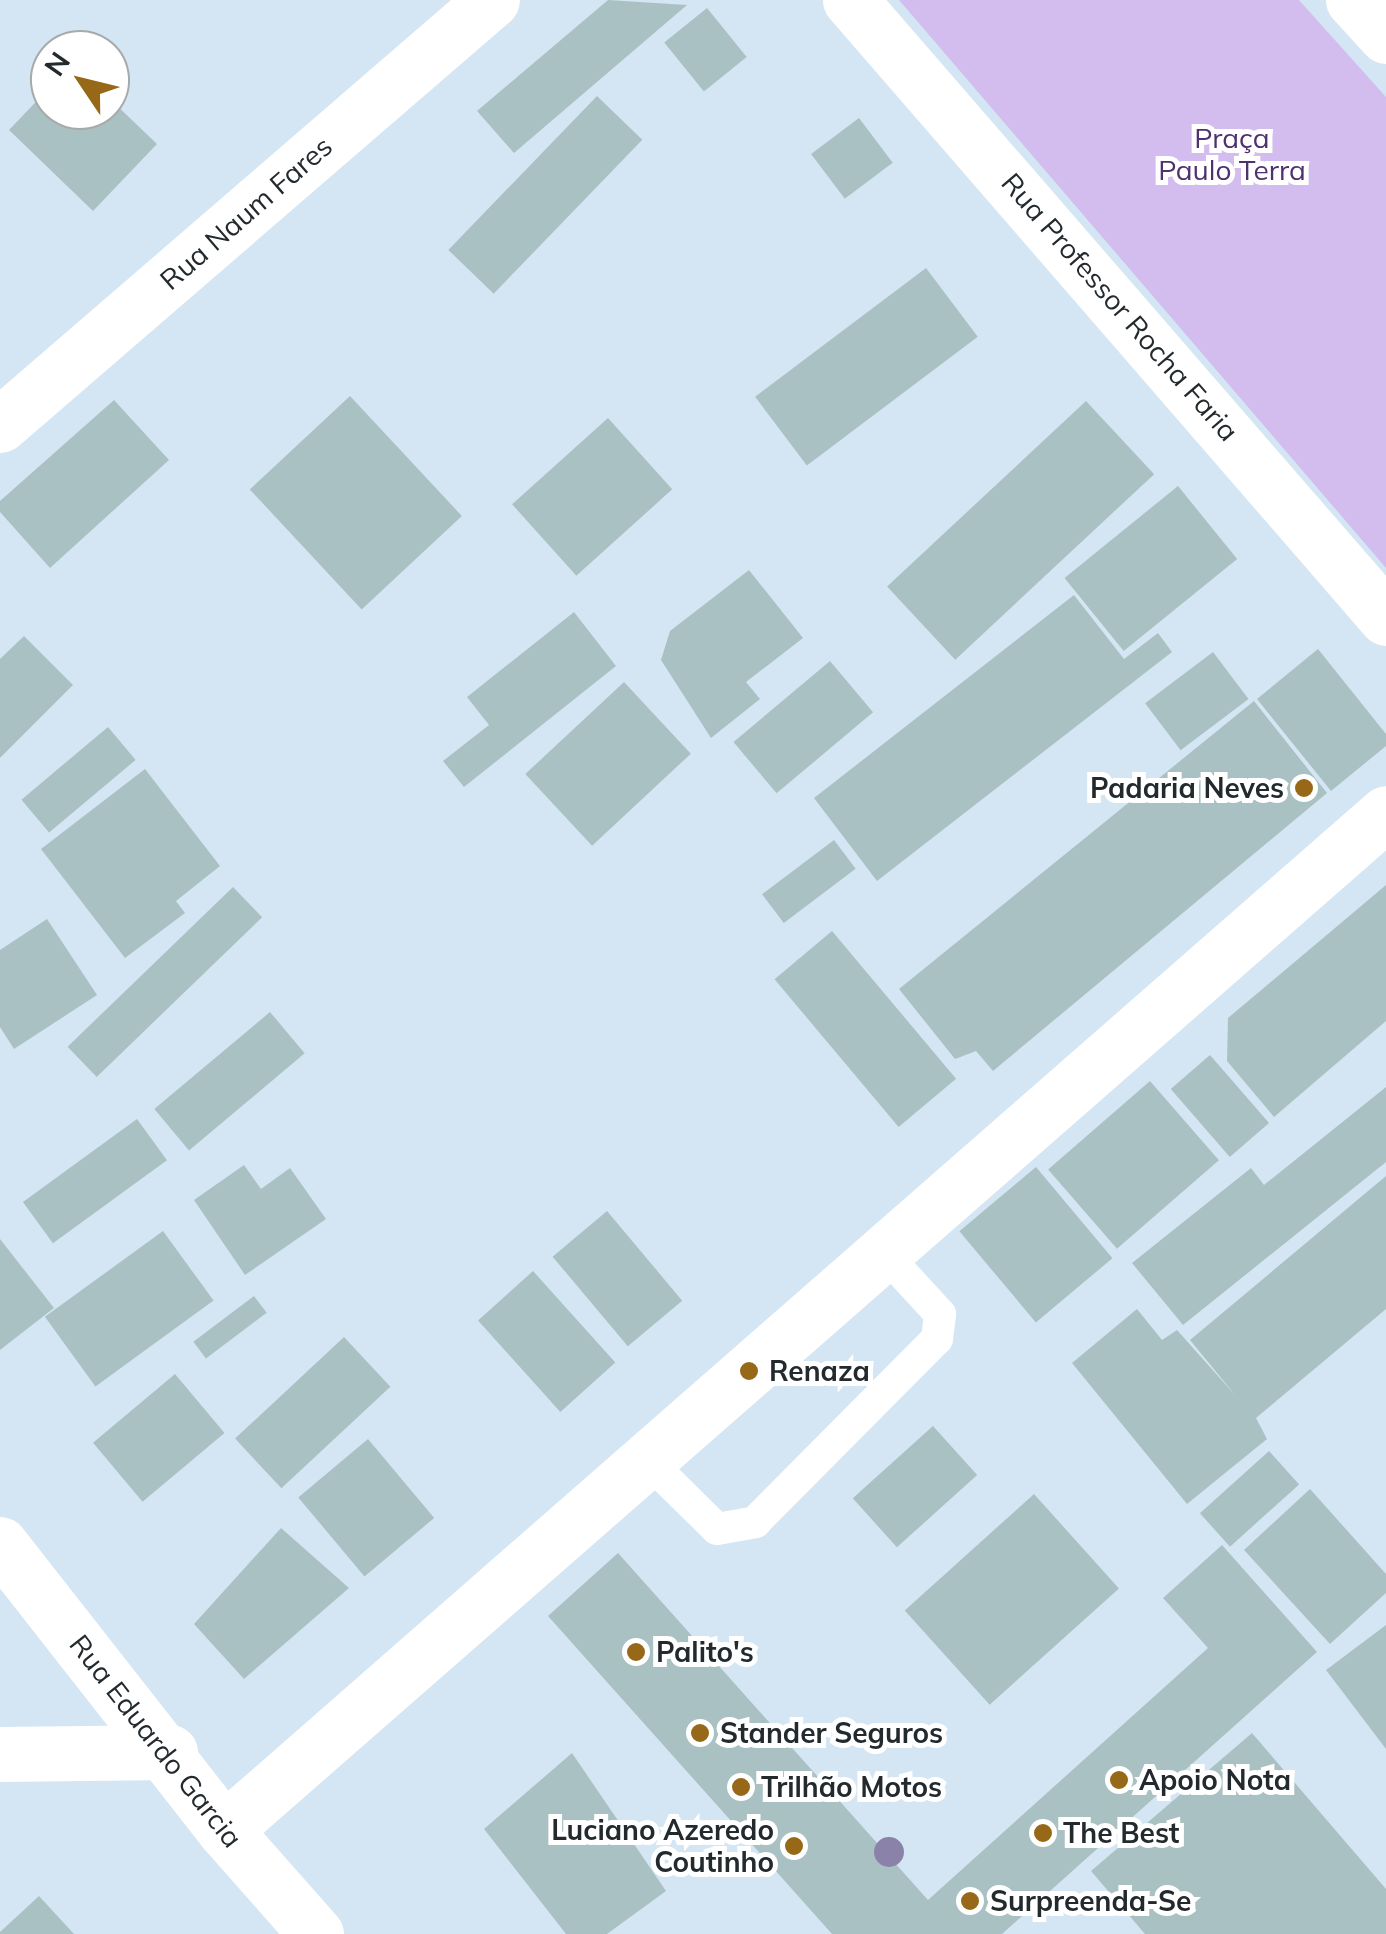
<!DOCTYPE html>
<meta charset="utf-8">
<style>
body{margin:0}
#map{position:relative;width:1386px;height:1934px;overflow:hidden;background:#d4e6f3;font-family:Mulish,sans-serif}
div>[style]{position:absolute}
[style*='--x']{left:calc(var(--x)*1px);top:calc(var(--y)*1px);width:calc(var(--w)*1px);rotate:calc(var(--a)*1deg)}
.green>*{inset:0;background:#d3bdef}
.building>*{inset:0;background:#aac1c4;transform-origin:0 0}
.service>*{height:32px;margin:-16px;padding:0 16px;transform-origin:16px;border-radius:16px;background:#fff}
.minor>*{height:55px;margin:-27.5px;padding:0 27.5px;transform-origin:27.5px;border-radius:27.5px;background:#fff}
.secondary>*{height:55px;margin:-27.5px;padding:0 27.5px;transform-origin:27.5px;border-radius:27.5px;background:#fff}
.trees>*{width:30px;height:30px;margin:-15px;border-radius:50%;background:#8b82aa}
.dots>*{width:28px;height:28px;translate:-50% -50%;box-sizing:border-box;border:5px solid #fff;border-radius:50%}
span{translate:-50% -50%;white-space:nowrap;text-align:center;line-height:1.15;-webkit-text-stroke:10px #fff;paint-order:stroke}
.park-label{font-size:28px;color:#4f316f}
.street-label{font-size:28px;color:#232a2e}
.poi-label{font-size:28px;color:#232a2e;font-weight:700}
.right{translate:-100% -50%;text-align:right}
.left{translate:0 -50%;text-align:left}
.north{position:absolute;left:30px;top:30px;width:100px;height:100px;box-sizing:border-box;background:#fff;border:2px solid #a7aaab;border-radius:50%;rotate:305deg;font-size:28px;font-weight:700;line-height:40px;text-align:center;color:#232a2e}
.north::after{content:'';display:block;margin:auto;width:35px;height:45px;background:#966817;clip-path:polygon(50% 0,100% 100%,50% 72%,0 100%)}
</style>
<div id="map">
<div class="green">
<i style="clip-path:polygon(899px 0,1299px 0,1386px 97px,1386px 568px)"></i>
</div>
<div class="building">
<i style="clip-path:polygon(608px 0,687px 5px,514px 153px,477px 111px)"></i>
<i style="left:707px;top:8px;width:63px;height:55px;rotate:51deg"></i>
<i style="clip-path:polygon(50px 87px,50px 110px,110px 110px,110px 99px,157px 144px,93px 211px,9px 130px)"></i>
<i style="left:597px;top:96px;width:63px;height:214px;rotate:44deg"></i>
<i style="left:859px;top:118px;width:56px;height:60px;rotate:53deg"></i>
<i style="left:926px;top:268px;width:86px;height:214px;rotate:53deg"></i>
<i style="left:350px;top:396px;width:164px;height:137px;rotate:47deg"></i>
<i style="clip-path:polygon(114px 400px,169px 460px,50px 568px,0 512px,0 501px)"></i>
<i style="left:1086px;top:401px;width:100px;height:272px;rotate:47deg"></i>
<i style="left:608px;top:418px;width:96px;height:129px;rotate:48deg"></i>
<i style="left:1178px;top:486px;width:94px;height:146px;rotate:51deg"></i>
<i style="clip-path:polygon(749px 570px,803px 638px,746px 682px,760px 699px,711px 738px,661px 660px,670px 631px)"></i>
<i style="clip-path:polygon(1074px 595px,1124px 659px,1158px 633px,1172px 652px,877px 881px,814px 798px)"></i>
<i style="clip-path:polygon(574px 612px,616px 666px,464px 787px,443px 761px,489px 725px,467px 697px)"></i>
<i style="clip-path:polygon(24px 636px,73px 685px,0 758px,0 659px)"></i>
<i style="clip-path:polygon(1318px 649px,1386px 734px,1386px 746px,1331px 791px,1257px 699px)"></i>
<i style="left:1213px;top:652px;width:59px;height:85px;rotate:53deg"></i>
<i style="left:830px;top:661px;width:67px;height:126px;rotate:50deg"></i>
<i style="left:624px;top:682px;width:98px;height:135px;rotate:47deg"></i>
<i style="clip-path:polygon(1254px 701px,1327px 793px,993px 1071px,976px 1051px,955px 1059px,899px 989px)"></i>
<i style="left:108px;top:727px;width:43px;height:113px;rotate:50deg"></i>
<i style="clip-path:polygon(145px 769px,220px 866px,176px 901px,185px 913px,125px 958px,41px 849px)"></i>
<i style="left:834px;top:840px;width:36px;height:90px;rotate:53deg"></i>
<i style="clip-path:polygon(1386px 885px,1386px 1021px,1274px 1117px,1227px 1061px,1228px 1018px)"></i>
<i style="left:233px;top:887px;width:42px;height:230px;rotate:46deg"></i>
<i style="clip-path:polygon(47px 919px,97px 995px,14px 1049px,0 1027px,0 950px)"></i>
<i style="left:832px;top:931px;width:193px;height:75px;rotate:50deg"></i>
<i style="left:270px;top:1012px;width:54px;height:151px;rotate:50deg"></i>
<i style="left:1210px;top:1055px;width:90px;height:52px;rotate:49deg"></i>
<i style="left:1150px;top:1081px;width:105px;height:135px;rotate:49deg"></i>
<i style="clip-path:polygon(1386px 1087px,1386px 1162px,1183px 1325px,1132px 1263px,1251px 1168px,1264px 1185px)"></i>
<i style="left:137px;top:1119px;width:51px;height:141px;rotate:54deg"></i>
<i style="clip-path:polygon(244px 1165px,261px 1189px,290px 1168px,326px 1219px,245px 1275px,194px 1200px)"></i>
<i style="left:1036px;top:1167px;width:119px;height:100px;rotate:50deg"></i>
<i style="clip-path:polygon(1386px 1176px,1386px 1309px,1256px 1418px,1267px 1439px,1187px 1504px,1072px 1363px,1137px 1309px,1162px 1340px,1177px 1330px,1235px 1395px,1190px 1340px)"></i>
<i style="left:607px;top:1211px;width:117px;height:71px;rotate:50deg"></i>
<i style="left:163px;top:1231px;width:86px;height:146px;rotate:54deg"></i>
<i style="clip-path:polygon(0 1239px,54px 1308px,0 1350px)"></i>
<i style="left:533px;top:1271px;width:123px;height:74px;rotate:48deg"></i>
<i style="left:254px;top:1296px;width:21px;height:76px;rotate:53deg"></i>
<i style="left:344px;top:1337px;width:68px;height:149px;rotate:47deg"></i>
<i style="left:175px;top:1374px;width:77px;height:107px;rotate:50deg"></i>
<i style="left:933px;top:1426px;width:66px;height:108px;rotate:48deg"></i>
<i style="left:368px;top:1439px;width:103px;height:91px;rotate:50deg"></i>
<i style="left:1269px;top:1451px;width:45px;height:93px;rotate:48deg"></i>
<i style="clip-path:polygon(1310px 1489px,1386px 1574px,1386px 1593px,1330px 1644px,1244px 1550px)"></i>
<i style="left:1034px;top:1494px;width:127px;height:174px;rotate:48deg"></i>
<i style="clip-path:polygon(281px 1528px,349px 1588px,244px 1679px,194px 1624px)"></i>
<i style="clip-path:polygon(1222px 1545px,1317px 1652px,1002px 1934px,832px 1934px,548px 1616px,618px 1553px,928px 1900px,1208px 1648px,1163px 1598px)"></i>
<i style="clip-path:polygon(1386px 1625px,1386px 1749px,1326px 1670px)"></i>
<i style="clip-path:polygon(1252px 1733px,1386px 1889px,1386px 1934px,1145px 1934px,1091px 1871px)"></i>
<i style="clip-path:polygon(572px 1753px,666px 1891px,607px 1934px,566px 1934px,484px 1829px)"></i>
<i style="clip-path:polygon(39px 1896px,74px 1934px,0 1934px,0 1932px)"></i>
</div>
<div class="service">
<i style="--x:647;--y:1460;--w:98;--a:44.6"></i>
<i style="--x:717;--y:1529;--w:39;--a:-10"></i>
<i style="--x:755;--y:1522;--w:258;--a:-45.2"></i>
<i style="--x:937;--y:1339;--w:25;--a:-83"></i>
<i style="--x:940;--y:1314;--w:84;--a:-132.6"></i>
</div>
<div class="minor">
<i style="--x:1353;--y:0;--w:49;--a:47.5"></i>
<i style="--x:0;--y:425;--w:650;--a:-40.82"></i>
<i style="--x:0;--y:1544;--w:363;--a:51.9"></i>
<i style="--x:0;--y:1754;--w:170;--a:-0.7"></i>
</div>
<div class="secondary">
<i style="--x:850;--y:0;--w:818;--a:49.06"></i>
<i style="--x:316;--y:1934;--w:139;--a:-131.5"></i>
<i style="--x:224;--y:1830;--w:1544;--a:-41.19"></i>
</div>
<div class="trees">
<i style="left:889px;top:1852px"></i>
</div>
<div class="dots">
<i style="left:1304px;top:788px;background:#966817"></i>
<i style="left:749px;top:1371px;background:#966817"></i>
<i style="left:636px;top:1652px;background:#966817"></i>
<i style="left:700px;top:1733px;background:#966817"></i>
<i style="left:1119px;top:1780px;background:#966817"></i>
<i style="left:741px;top:1787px;background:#966817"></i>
<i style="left:1043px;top:1833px;background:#966817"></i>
<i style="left:794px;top:1846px;background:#966817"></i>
<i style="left:970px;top:1901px;background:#966817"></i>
</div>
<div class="park-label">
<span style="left:1232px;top:154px">Praça<br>Paulo Terra</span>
</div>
<div class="street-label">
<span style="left:246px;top:213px;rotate:-41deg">Rua Naum Fares</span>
<span style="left:1120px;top:307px;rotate:49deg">Rua Professor Rocha Faria</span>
<span style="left:156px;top:1741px;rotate:52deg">Rua Eduardo Garcia</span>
</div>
<div class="poi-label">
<span class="right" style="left:1284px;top:788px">Padaria Neves</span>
<span class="left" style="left:769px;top:1371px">Renaza</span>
<span class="left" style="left:656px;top:1652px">Palito's</span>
<span class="left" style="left:720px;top:1733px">Stander Seguros</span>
<span class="left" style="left:1139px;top:1780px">Apoio Nota</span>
<span class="left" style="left:761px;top:1787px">Trilhão Motos</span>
<span class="right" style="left:774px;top:1846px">Luciano Azeredo<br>Coutinho</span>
<span class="left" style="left:1063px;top:1833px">The Best</span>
<span class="left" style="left:990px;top:1901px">Surpreenda-Se</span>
</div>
<div class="north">N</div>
</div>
